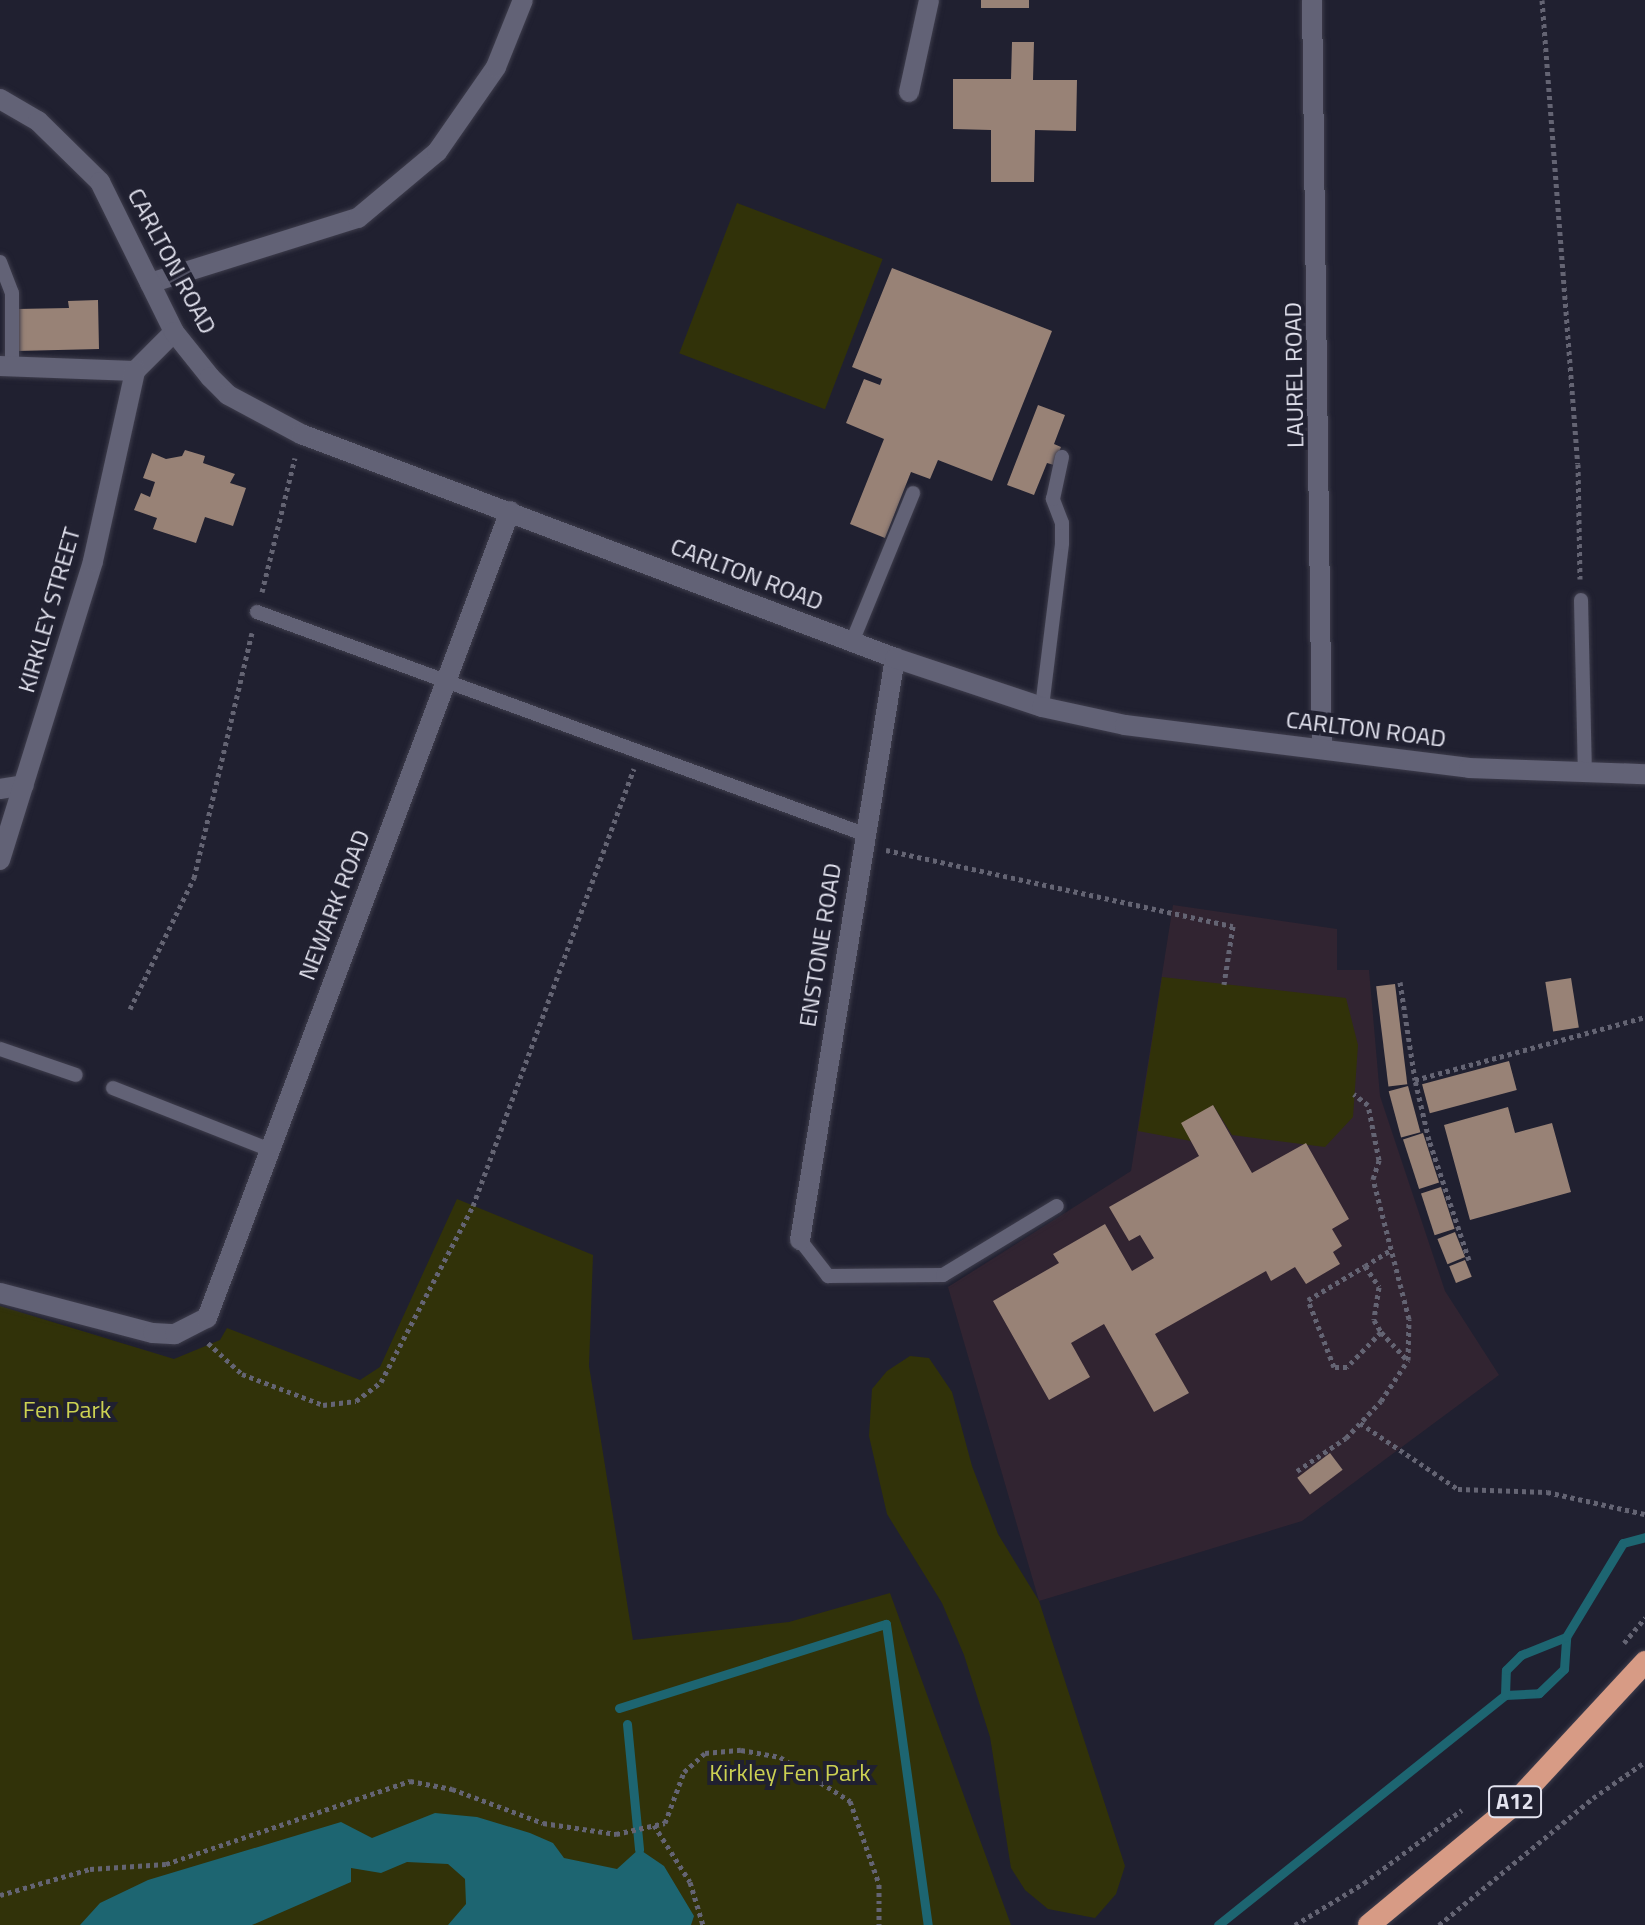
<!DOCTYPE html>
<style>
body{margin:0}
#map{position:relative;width:1645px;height:1925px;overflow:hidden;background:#202030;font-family:"Titillium Web",sans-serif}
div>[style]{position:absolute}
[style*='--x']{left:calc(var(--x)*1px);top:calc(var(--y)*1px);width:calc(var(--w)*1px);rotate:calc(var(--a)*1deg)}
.education>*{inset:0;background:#312431}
.green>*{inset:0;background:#313209;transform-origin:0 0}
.water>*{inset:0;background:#1d6571}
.stream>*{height:9px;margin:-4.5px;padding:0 4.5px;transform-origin:4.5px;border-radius:4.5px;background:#1d6571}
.building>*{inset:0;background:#988276;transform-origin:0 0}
.path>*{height:5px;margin-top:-2.5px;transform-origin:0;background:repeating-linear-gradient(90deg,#646473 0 4px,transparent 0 8px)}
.roads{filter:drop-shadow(0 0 2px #3e3d4c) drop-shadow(0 0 2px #3e3d4c)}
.service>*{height:14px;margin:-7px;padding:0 7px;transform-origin:7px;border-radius:7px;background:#626276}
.minor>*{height:20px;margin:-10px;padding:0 10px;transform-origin:10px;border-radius:10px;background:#626276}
.tertiary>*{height:20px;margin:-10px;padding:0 10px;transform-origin:10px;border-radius:10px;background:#626276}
.trunk>*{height:22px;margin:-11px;padding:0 11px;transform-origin:11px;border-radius:11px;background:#d79b85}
span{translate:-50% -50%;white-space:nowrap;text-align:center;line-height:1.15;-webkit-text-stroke:8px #202030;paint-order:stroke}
.shield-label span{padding:2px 6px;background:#202030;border:2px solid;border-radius:6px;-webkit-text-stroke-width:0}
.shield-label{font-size:22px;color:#e3e3ef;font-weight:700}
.street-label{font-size:24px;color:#e3e3ef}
.park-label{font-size:24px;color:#ccd152}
</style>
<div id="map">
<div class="education">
<i style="clip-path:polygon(1173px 905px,1337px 929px,1337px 970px,1369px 970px,1380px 1096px,1445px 1291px,1499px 1375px,1302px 1521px,1039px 1601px,948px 1287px,1131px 1171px)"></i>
</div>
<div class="green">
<i style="left:737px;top:203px;width:156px;height:161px;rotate:21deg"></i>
<i style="clip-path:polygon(1162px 977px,1346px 998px,1358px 1045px,1353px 1117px,1325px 1147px,1232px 1135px,1213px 1105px,1191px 1141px,1138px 1131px)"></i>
<i style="clip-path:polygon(457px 1199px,593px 1255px,589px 1366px,633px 1640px,789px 1622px,890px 1593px,1011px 1925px,0 1925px,0 1306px,174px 1359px,220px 1340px,227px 1328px,360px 1380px,380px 1367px)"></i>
<i style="clip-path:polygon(910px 1356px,929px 1358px,952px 1392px,972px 1466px,998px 1534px,1039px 1601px,1125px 1866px,1116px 1894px,1095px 1918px,1048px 1909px,1025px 1890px,1011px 1868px,990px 1737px,964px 1655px,942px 1603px,887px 1514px,869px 1436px,872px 1389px,887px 1371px)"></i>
</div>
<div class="water">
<i style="clip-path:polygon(435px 1813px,477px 1817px,530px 1833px,553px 1843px,564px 1858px,617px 1869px,639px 1849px,664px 1866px,694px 1916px,691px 1925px,448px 1925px,466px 1904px,465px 1879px,448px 1864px,407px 1862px,381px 1873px,351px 1868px,351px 1882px,252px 1925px,80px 1925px,100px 1903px,148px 1880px,341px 1822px,372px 1838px)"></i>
</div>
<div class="stream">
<i style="--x:1505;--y:1695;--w:34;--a:-3"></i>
<i style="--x:1539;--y:1693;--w:35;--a:-44"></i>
<i style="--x:1564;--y:1669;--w:32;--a:-86"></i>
<i style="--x:619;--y:1708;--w:280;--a:-17.5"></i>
<i style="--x:886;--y:1624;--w:304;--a:82.1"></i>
<i style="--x:627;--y:1724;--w:126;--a:84.5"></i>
<i style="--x:1218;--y:1925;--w:368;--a:-38.7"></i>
<i style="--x:1505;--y:1695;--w:25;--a:-88"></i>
<i style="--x:1506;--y:1670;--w:21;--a:-45"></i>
<i style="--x:1521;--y:1655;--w:48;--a:-21.8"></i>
<i style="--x:1566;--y:1637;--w:110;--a:-58.8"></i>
<i style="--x:1623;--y:1543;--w:23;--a:-15"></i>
</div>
<div class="building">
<i style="left:981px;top:0;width:48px;height:8px"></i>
<i style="clip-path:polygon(1012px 42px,1034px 42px,1033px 80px,1077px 80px,1076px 131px,1035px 130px,1034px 182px,991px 182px,991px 130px,953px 129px,953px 79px,1011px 79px)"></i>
<i style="clip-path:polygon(892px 268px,1052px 331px,992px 481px,938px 460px,930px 479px,911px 472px,885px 538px,850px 524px,884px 439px,846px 423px,864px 379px,880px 385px,882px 379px,852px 367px)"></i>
<i style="clip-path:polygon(98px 300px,99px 349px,17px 351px,17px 309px,69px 308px,68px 301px)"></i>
<i style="clip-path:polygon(1038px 405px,1065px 415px,1054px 444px,1061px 447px,1054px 465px,1047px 463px,1034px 495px,1007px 485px)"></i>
<i style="clip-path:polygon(185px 450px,205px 456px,203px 463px,235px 474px,230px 483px,246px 488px,233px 526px,205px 517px,196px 543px,153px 529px,157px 518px,134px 510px,141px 493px,150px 497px,155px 482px,143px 478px,152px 453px,166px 459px,182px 456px)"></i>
<i style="left:1571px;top:978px;width:50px;height:26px;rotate:81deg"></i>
<i style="left:1395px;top:984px;width:101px;height:19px;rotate:83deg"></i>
<i style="left:1509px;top:1061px;width:30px;height:90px;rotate:75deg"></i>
<i style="left:1408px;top:1086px;width:48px;height:20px;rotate:75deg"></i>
<i style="clip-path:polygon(1213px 1105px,1252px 1173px,1306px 1143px,1349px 1219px,1332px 1229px,1342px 1246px,1333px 1252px,1340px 1264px,1306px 1284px,1295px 1267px,1271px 1281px,1266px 1271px,1155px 1334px,1189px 1393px,1154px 1412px,1104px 1324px,1071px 1343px,1090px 1377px,1049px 1400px,993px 1301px,1059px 1263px,1053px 1254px,1105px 1224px,1132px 1271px,1154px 1258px,1140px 1235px,1129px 1241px,1109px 1207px,1199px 1156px,1181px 1123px)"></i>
<i style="clip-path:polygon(1508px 1107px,1515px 1133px,1552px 1123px,1571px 1192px,1470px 1220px,1444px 1125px)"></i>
<i style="left:1423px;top:1133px;width:52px;height:21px;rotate:72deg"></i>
<i style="left:1441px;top:1187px;width:44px;height:21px;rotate:72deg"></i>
<i style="left:1455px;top:1232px;width:27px;height:19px;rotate:68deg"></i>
<i style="left:1465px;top:1260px;width:18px;height:17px;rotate:68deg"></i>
<i style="left:1330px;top:1453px;width:21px;height:41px;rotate:53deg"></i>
</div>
<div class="path">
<i style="--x:1542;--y:0;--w:465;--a:85.6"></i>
<i style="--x:1578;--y:464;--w:115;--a:89"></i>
<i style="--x:262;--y:592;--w:138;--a:-76.2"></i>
<i style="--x:886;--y:850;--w:355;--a:12.4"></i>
<i style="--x:1233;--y:926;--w:59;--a:98.8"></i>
<i style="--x:1400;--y:982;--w:99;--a:81.3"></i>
<i style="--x:130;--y:1009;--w:146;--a:-64"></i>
<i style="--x:194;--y:878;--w:252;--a:-76.7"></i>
<i style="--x:1469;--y:1260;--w:126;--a:-108.4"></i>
<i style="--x:1429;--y:1140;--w:62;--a:-103.1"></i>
<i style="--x:1415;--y:1080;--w:238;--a:-15.3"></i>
<i style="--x:1365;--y:1266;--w:25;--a:56"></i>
<i style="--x:1379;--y:1287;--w:33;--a:99"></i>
<i style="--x:1374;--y:1320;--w:14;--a:60"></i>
<i style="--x:1381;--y:1332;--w:49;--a:134.2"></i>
<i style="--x:1347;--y:1367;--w:13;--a:180"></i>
<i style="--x:1334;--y:1367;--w:72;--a:-111.2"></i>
<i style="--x:1308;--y:1300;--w:66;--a:-30.8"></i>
<i style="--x:1365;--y:1266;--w:31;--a:-32"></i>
<i style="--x:1381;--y:1332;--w:38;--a:47"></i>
<i style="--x:208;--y:1343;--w:46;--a:42.4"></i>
<i style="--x:242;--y:1374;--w:87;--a:20.9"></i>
<i style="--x:323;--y:1405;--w:33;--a:-7"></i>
<i style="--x:356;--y:1401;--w:31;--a:-37"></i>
<i style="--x:381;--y:1382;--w:199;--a:-62.4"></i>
<i style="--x:473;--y:1206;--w:466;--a:-69.8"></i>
<i style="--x:1360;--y:1423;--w:118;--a:34"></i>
<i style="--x:1458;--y:1489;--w:89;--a:1.9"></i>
<i style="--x:1547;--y:1492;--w:100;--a:12.7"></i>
<i style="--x:1297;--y:1471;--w:59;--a:-34"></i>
<i style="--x:1346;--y:1438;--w:51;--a:-46.6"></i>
<i style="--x:1381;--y:1401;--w:49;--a:-56.6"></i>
<i style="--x:1408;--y:1360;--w:41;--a:-88.6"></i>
<i style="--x:1409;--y:1319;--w:145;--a:-104.4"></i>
<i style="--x:1373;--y:1179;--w:20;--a:-72"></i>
<i style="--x:1379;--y:1160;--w:56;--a:-101.3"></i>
<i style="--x:1368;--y:1105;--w:18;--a:-142"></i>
<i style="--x:1624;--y:1643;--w:33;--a:-50"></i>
<i style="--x:654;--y:1825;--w:67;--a:57.7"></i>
<i style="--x:690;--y:1882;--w:45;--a:73.2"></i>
<i style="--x:0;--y:1895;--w:94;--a:-16.1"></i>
<i style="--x:90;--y:1869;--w:76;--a:-3.8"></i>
<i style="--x:166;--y:1864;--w:258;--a:-18.8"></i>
<i style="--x:410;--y:1781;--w:43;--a:10.8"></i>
<i style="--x:452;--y:1789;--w:97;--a:20.5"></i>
<i style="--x:543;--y:1823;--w:74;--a:8.6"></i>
<i style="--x:616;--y:1834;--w:50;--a:-12.7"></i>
<i style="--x:665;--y:1823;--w:54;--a:-69.6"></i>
<i style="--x:684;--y:1772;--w:28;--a:-42"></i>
<i style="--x:705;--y:1753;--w:36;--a:-5"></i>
<i style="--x:741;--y:1750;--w:40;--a:10"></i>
<i style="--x:780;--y:1757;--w:83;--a:32.2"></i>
<i style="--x:850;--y:1801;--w:88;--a:70.7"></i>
<i style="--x:879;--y:1884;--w:41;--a:90"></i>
<i style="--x:1295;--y:1925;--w:81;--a:-31.3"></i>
<i style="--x:1364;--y:1883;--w:122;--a:-36.7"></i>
<i style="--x:1439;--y:1925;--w:200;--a:-39.5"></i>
<i style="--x:1593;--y:1798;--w:63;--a:-34.7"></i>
</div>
<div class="roads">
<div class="service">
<i style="--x:0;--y:262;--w:33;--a:69"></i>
<i style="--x:12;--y:293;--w:73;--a:90"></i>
<i style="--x:1581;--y:600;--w:174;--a:88.7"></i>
<i style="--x:257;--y:612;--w:646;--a:20.09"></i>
<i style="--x:852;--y:642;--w:161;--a:-67.7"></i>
<i style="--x:1042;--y:707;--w:165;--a:-83"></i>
<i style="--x:1062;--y:543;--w:20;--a:-90"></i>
<i style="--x:1062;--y:523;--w:26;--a:-111"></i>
<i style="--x:1053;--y:499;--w:43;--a:-77.9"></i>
<i style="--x:0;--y:1049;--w:80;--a:18.9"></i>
<i style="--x:113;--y:1088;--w:169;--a:21.5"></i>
<i style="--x:800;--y:1240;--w:46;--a:52.1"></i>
<i style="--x:828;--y:1276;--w:115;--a:-0.5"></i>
<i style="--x:943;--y:1275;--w:133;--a:-31.2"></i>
</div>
<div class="minor">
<i style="--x:1312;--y:0;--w:749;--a:89.24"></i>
<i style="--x:909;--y:92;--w:94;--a:-77.7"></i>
<i style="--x:150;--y:283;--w:218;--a:-17.4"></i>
<i style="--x:358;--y:218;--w:103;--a:-39.9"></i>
<i style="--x:437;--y:152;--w:103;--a:-55.2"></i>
<i style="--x:496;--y:67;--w:72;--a:-68.1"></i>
<i style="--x:0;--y:366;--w:135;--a:2.1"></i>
<i style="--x:135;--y:371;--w:55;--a:-45"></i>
<i style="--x:0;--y:789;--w:24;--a:-9"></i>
<i style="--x:0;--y:860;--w:313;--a:-72.7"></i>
<i style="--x:93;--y:561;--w:195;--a:-77.5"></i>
<i style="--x:800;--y:1240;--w:590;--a:-80.73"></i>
<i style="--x:0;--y:1293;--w:158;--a:14.7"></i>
<i style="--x:153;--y:1333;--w:22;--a:3"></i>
<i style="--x:175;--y:1334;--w:36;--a:-27"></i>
<i style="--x:207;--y:1318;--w:862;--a:-69.42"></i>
</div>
<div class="tertiary">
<i style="--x:0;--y:99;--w:44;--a:30.1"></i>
<i style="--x:38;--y:121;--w:87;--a:44.5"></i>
<i style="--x:100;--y:182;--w:167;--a:63.7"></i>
<i style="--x:174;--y:332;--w:58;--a:51.3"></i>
<i style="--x:210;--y:377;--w:25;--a:45"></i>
<i style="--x:228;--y:395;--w:83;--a:28.1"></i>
<i style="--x:301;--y:434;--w:635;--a:20.66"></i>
<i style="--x:895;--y:658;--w:155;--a:18.4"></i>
<i style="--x:1042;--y:707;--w:85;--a:12.2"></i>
<i style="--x:1125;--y:725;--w:347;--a:7.1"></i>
<i style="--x:1469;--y:768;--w:176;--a:2"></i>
</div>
<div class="trunk">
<i style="--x:1369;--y:1925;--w:183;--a:-39.7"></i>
<i style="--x:1510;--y:1808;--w:199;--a:-47.2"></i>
</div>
</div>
<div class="shield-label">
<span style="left:1515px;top:1802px">A12</span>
</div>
<div class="street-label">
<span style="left:172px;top:261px;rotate:62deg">CARLTON ROAD</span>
<span style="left:1294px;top:375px;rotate:-91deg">LAUREL ROAD</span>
<span style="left:747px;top:574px;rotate:21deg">CARLTON ROAD</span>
<span style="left:49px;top:610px;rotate:-74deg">KIRKLEY STREET</span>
<span style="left:1366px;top:729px;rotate:7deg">CARLTON ROAD</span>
<span style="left:334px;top:905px;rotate:-69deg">NEWARK ROAD</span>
<span style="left:820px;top:945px;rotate:-81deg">ENSTONE ROAD</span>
</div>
<div class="park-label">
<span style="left:67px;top:1410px">Fen Park</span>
<span style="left:790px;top:1773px">Kirkley Fen Park</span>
</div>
</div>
